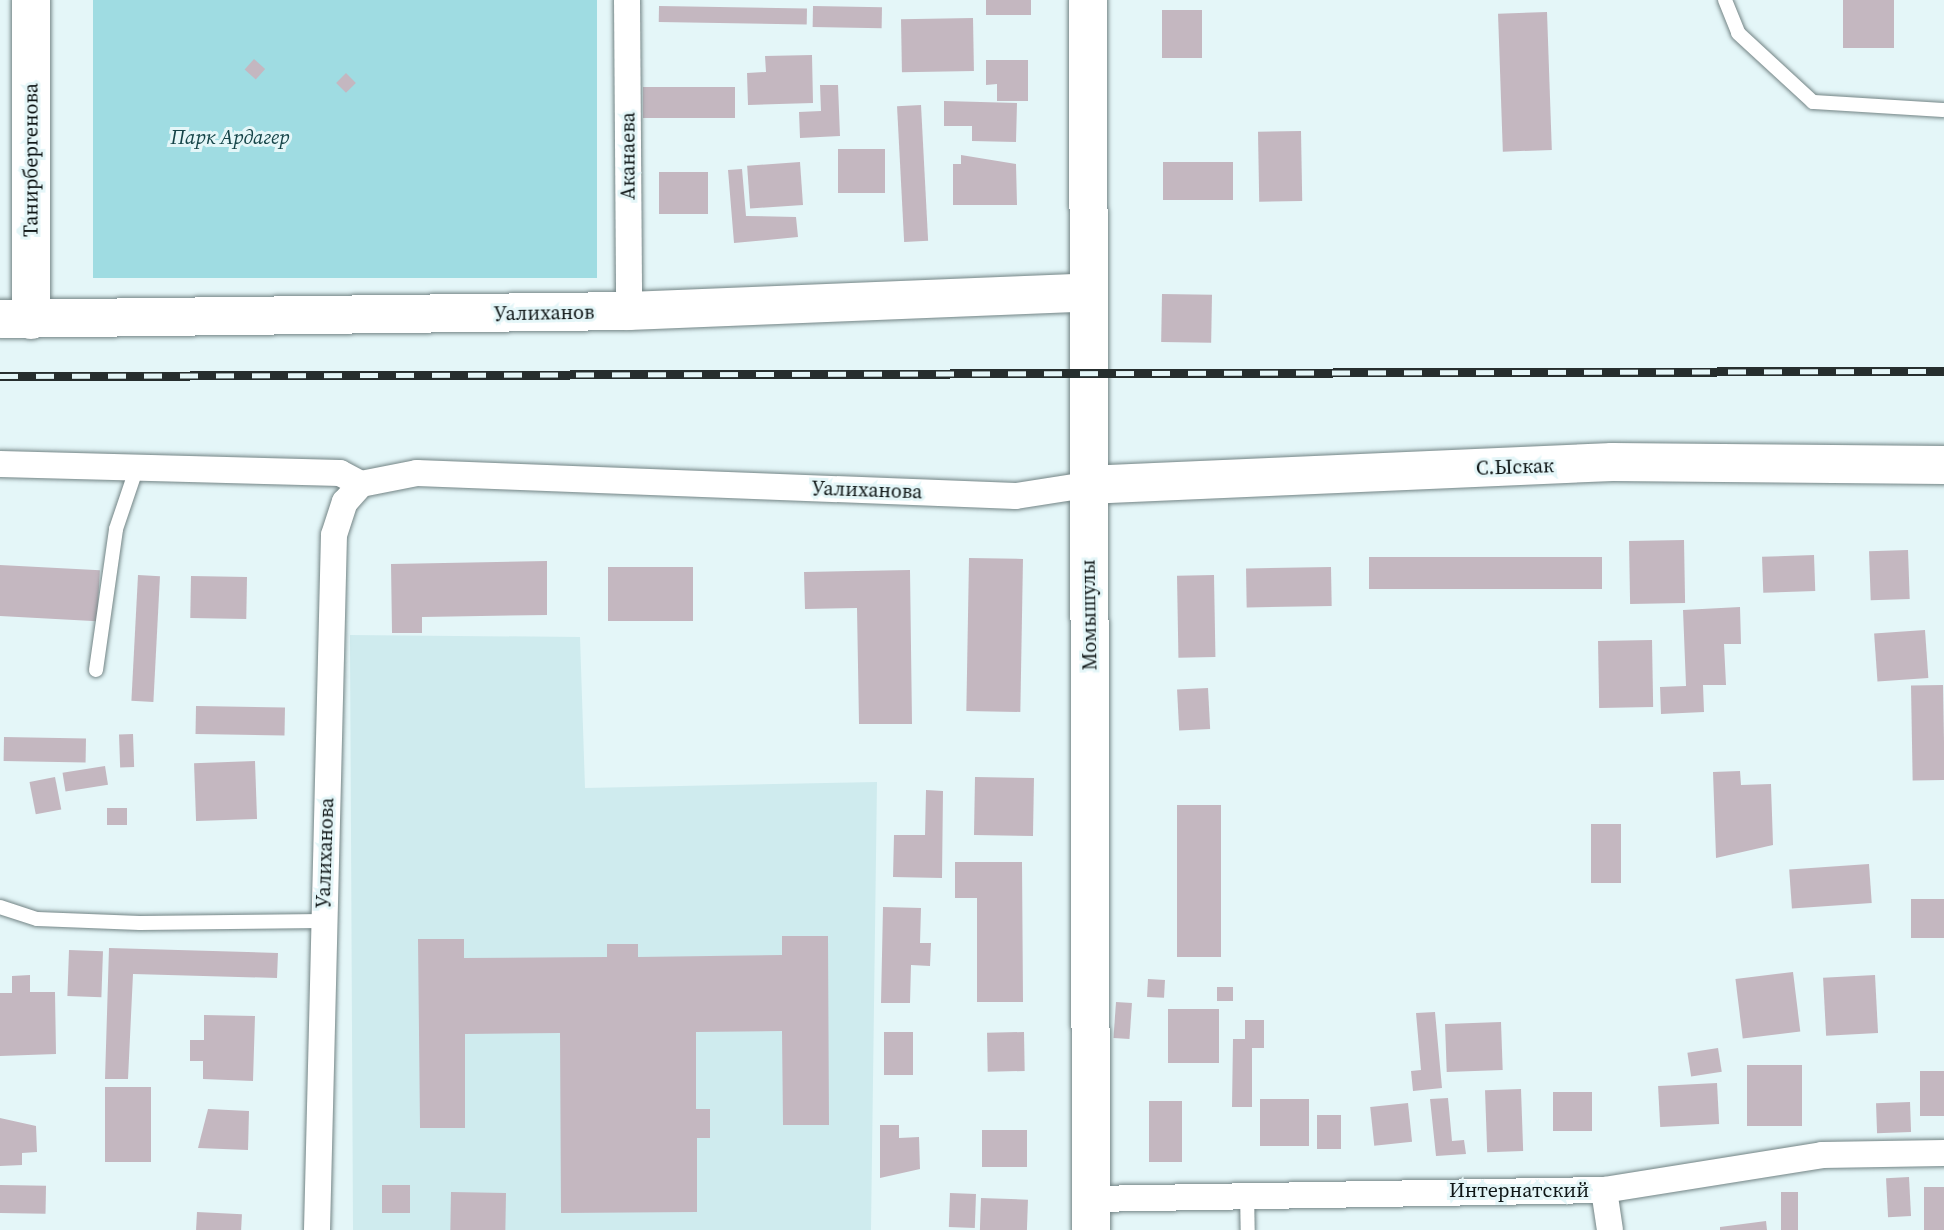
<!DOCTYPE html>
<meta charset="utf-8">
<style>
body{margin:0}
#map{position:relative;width:1944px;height:1230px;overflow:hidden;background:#e4f6f8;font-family:"Source Serif 4",serif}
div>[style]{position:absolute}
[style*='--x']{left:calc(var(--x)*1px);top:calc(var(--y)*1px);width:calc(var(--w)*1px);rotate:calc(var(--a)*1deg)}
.built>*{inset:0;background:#cfebee}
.green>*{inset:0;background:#9fdce2;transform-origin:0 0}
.building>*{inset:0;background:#c4b7c0;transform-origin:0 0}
.roads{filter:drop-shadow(0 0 2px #738485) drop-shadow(0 0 2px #738485)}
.lane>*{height:14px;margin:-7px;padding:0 7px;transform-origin:7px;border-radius:7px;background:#fff}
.street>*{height:26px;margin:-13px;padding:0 13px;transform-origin:13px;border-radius:13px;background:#fff}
.secondary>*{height:38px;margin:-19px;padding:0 19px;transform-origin:19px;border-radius:19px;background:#fff}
.rail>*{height:9px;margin-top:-4.5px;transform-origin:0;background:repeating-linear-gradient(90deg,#e4f6f8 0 18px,#262e2e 0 36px);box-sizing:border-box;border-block:2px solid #262e2e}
span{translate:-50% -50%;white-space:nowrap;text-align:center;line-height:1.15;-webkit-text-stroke:6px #e4f6f8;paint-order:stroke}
.park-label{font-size:20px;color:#144347;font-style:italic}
.street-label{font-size:20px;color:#0e1515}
</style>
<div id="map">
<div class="built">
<i style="clip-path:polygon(350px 635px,580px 637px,585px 788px,877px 782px,871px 1230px,353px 1230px)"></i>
</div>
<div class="green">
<i style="left:93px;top:0;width:504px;height:278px"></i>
</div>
<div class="building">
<i style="left:986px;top:0;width:45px;height:15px"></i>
<i style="left:1843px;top:0;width:51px;height:48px"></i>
<i style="left:659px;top:6px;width:148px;height:16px;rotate:1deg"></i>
<i style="left:813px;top:6px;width:69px;height:21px;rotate:1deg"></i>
<i style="left:1162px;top:10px;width:40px;height:48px"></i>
<i style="left:1547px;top:12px;width:138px;height:49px;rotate:88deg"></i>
<i style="left:973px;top:18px;width:53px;height:72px;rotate:89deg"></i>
<i style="clip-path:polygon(812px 55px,813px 103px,748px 105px,747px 73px,766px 72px,765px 56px)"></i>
<i style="left:254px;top:59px;width:15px;height:14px;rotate:42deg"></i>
<i style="clip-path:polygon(986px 60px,1028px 60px,1028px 101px,997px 101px,997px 84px,986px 85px)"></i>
<i style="left:346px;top:73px;width:14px;height:14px;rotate:45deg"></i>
<i style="clip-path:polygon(820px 85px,838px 85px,840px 136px,800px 138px,799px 112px,821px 111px)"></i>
<i style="left:735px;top:87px;width:31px;height:92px;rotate:90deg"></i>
<i style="clip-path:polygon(944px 101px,1017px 103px,1016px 142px,972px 141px,972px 126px,944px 126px)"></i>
<i style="left:921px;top:105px;width:136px;height:24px;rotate:87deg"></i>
<i style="left:1301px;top:131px;width:70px;height:43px;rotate:89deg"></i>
<i style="left:838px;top:149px;width:47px;height:44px"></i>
<i style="clip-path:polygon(961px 155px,1016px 164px,1017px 205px,953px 205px,953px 164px,961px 164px)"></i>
<i style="left:800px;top:162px;width:43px;height:53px;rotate:86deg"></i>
<i style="left:1233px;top:162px;width:38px;height:70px;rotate:90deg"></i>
<i style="clip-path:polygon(742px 169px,746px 216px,796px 217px,798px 237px,734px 243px,728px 170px)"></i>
<i style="left:708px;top:172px;width:42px;height:49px;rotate:90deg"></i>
<i style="left:1162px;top:294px;width:50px;height:48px;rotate:1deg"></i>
<i style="left:1684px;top:540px;width:63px;height:55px;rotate:89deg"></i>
<i style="left:1908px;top:550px;width:49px;height:39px;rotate:88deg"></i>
<i style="left:1814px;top:555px;width:36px;height:52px;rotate:88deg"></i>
<i style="left:1602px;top:557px;width:32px;height:233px;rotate:90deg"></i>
<i style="left:969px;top:558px;width:54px;height:153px;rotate:1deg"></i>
<i style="clip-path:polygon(547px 561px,547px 615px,422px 617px,422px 633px,392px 633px,391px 564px)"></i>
<i style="left:0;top:565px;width:100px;height:51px;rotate:3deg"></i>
<i style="left:608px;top:567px;width:85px;height:54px"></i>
<i style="left:1331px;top:567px;width:39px;height:85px;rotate:89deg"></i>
<i style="clip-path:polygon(910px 570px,912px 724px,859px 724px,857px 608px,805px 609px,804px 572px)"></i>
<i style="left:138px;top:575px;width:22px;height:126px;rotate:3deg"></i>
<i style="left:1214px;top:575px;width:82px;height:37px;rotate:89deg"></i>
<i style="left:191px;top:576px;width:56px;height:42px;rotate:1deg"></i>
<i style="clip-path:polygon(1740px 607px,1741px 644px,1724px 644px,1726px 685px,1703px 685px,1704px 712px,1661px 714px,1660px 687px,1686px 686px,1683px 610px)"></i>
<i style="left:1925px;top:630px;width:48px;height:51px;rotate:86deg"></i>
<i style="left:1652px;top:640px;width:67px;height:54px;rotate:89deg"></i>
<i style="left:1943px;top:685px;width:95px;height:32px;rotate:89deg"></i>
<i style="left:1208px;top:688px;width:41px;height:31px;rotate:87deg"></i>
<i style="left:196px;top:706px;width:89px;height:28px;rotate:1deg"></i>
<i style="left:133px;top:734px;width:33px;height:14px;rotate:88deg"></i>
<i style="left:4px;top:737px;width:82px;height:24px;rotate:1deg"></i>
<i style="left:255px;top:761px;width:58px;height:61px;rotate:88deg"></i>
<i style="left:105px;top:766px;width:19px;height:43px;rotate:81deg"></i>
<i style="clip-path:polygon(1740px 771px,1741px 785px,1771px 784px,1773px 845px,1716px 858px,1713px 772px)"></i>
<i style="left:55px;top:777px;width:33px;height:26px;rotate:79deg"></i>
<i style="left:975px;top:777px;width:59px;height:58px;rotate:1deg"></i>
<i style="clip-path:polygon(926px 790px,943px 791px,942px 878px,893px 877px,894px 835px,925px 835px)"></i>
<i style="left:1177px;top:805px;width:44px;height:152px"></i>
<i style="left:107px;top:808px;width:20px;height:17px"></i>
<i style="left:1591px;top:824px;width:30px;height:59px"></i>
<i style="clip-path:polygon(955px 862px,1022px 862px,1023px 1002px,977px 1002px,977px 898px,955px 898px)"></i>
<i style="left:1869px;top:864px;width:39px;height:80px;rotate:86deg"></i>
<i style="left:1944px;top:899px;width:39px;height:33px;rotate:90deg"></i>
<i style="clip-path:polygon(883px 907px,921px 908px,920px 943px,931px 943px,930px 966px,911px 965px,910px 1003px,881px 1003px)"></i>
<i style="clip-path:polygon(782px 936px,828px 936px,829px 1125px,783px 1125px,782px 1031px,696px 1032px,696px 1109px,710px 1109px,710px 1138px,697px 1138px,697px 1212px,561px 1213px,560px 1033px,465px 1034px,465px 1128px,420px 1128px,418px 939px,464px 939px,464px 958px,607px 957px,607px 944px,638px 944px,638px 957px,782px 955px)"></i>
<i style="clip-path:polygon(109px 948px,278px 953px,277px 978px,133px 974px,128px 1079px,105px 1079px)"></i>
<i style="left:69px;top:950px;width:34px;height:46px;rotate:2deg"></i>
<i style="left:1793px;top:972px;width:60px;height:58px;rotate:83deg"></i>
<i style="clip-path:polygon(30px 975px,30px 992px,55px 992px,56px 1054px,0 1056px,0 993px,12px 993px,12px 976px)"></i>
<i style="left:1875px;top:975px;width:58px;height:52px;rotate:87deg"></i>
<i style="left:1148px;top:979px;width:17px;height:18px;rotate:3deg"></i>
<i style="left:1217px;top:987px;width:16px;height:14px"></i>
<i style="left:1116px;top:1002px;width:16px;height:36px;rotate:4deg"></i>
<i style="left:1168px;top:1009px;width:51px;height:54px"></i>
<i style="clip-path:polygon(1435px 1012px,1442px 1088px,1413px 1091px,1411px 1071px,1421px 1070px,1416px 1013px)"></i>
<i style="clip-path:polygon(204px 1015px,255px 1016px,253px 1081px,203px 1079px,203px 1061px,190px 1061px,190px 1040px,204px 1040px)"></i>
<i style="clip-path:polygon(1245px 1020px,1264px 1020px,1264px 1048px,1252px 1048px,1252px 1107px,1232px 1107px,1233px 1039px,1245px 1039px)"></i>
<i style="left:1501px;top:1022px;width:48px;height:56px;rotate:88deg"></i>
<i style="left:884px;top:1032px;width:29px;height:43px"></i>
<i style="left:1024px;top:1032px;width:39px;height:37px;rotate:89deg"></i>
<i style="left:1718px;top:1048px;width:24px;height:31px;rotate:81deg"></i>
<i style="left:1747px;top:1065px;width:55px;height:61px"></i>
<i style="left:1920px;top:1071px;width:24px;height:45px"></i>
<i style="left:1717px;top:1083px;width:41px;height:59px;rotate:87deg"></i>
<i style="left:105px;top:1087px;width:46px;height:75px"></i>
<i style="left:1521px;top:1089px;width:62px;height:36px;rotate:88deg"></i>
<i style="left:1553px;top:1092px;width:39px;height:39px"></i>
<i style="clip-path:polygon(1448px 1098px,1452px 1141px,1464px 1140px,1466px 1154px,1436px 1156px,1430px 1099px)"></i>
<i style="left:1260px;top:1099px;width:49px;height:47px"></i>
<i style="left:1149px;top:1101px;width:33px;height:61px"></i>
<i style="left:1910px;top:1102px;width:30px;height:34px;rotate:88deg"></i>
<i style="left:1408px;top:1103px;width:39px;height:38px;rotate:84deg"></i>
<i style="clip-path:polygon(208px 1109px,249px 1111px,248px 1150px,198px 1148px)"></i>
<i style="left:1317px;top:1115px;width:24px;height:34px"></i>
<i style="clip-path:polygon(0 1118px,36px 1126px,37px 1152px,22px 1153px,22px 1165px,0 1166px)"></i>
<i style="clip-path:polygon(880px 1125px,899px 1125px,899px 1138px,919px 1137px,920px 1169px,880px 1178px)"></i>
<i style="left:982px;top:1130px;width:45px;height:37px"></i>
<i style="left:1909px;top:1177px;width:39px;height:23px;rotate:87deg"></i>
<i style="left:0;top:1185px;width:46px;height:28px;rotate:1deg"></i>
<i style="left:382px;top:1185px;width:28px;height:28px"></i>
<i style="left:1924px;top:1187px;width:20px;height:43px"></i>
<i style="left:451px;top:1192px;width:55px;height:38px;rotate:1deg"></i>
<i style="left:1781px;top:1192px;width:17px;height:38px"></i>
<i style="left:950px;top:1193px;width:26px;height:34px;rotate:2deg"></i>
<i style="left:981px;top:1198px;width:47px;height:32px;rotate:2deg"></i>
<i style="left:197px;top:1212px;width:45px;height:18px;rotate:3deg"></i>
<i style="clip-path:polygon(1766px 1221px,1767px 1230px,1720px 1230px,1720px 1227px)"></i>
</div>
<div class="roads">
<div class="lane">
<i style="--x:1725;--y:0;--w:35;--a:68"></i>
<i style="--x:1738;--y:33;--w:102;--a:42.6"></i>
<i style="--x:1813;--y:102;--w:131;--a:3.5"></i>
<i style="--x:96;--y:670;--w:142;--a:-81.9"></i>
<i style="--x:116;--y:529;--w:62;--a:-71.3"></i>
<i style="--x:0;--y:907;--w:39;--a:18"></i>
<i style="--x:37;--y:919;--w:103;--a:2.2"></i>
<i style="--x:140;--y:923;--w:182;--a:-0.6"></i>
<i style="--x:1247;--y:1191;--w:39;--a:89"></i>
</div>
<div class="street">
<i style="--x:627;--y:0;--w:311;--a:89.6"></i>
<i style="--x:0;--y:464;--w:340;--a:1.5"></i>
<i style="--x:340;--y:473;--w:24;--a:28"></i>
<i style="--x:1604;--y:1190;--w:40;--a:81.5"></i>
<i style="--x:1091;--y:1199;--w:513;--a:-1.01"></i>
<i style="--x:1604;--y:1190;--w:221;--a:-9.1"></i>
<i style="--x:1822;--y:1155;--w:122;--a:-0.9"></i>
<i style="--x:317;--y:1230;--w:695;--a:-88.6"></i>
<i style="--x:334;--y:535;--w:35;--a:-72"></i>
<i style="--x:345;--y:502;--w:24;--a:-48"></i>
<i style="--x:361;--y:484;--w:57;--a:-11.1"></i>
<i style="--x:417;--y:473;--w:599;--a:2.2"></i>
<i style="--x:1016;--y:496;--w:71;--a:-8.9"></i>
</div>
<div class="secondary">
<i style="--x:31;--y:0;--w:320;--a:90"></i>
<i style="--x:1088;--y:0;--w:1230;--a:89.86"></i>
<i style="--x:0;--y:319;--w:629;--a:-0.73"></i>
<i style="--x:629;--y:311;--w:458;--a:-2.3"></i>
<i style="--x:1086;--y:485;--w:527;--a:-2.5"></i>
<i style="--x:1612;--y:462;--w:332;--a:0.5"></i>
</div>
</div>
<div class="rail">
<i style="--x:0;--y:376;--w:1944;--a:-0.15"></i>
</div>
<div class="park-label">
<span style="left:230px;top:137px">Парк Ардагер</span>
</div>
<div class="street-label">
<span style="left:628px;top:156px;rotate:-90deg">Аканаева</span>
<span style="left:31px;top:160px;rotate:-90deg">Танирбергенова</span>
<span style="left:544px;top:313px;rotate:-1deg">Уалиханов</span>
<span style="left:1515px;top:467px;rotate:-2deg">С.Ыскак</span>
<span style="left:867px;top:490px;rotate:2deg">Уалиханова</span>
<span style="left:1089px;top:615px;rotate:-91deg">Момышулы</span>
<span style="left:325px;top:853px;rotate:-88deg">Уалиханова</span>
<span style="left:1519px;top:1190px">Интернатский</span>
</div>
</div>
